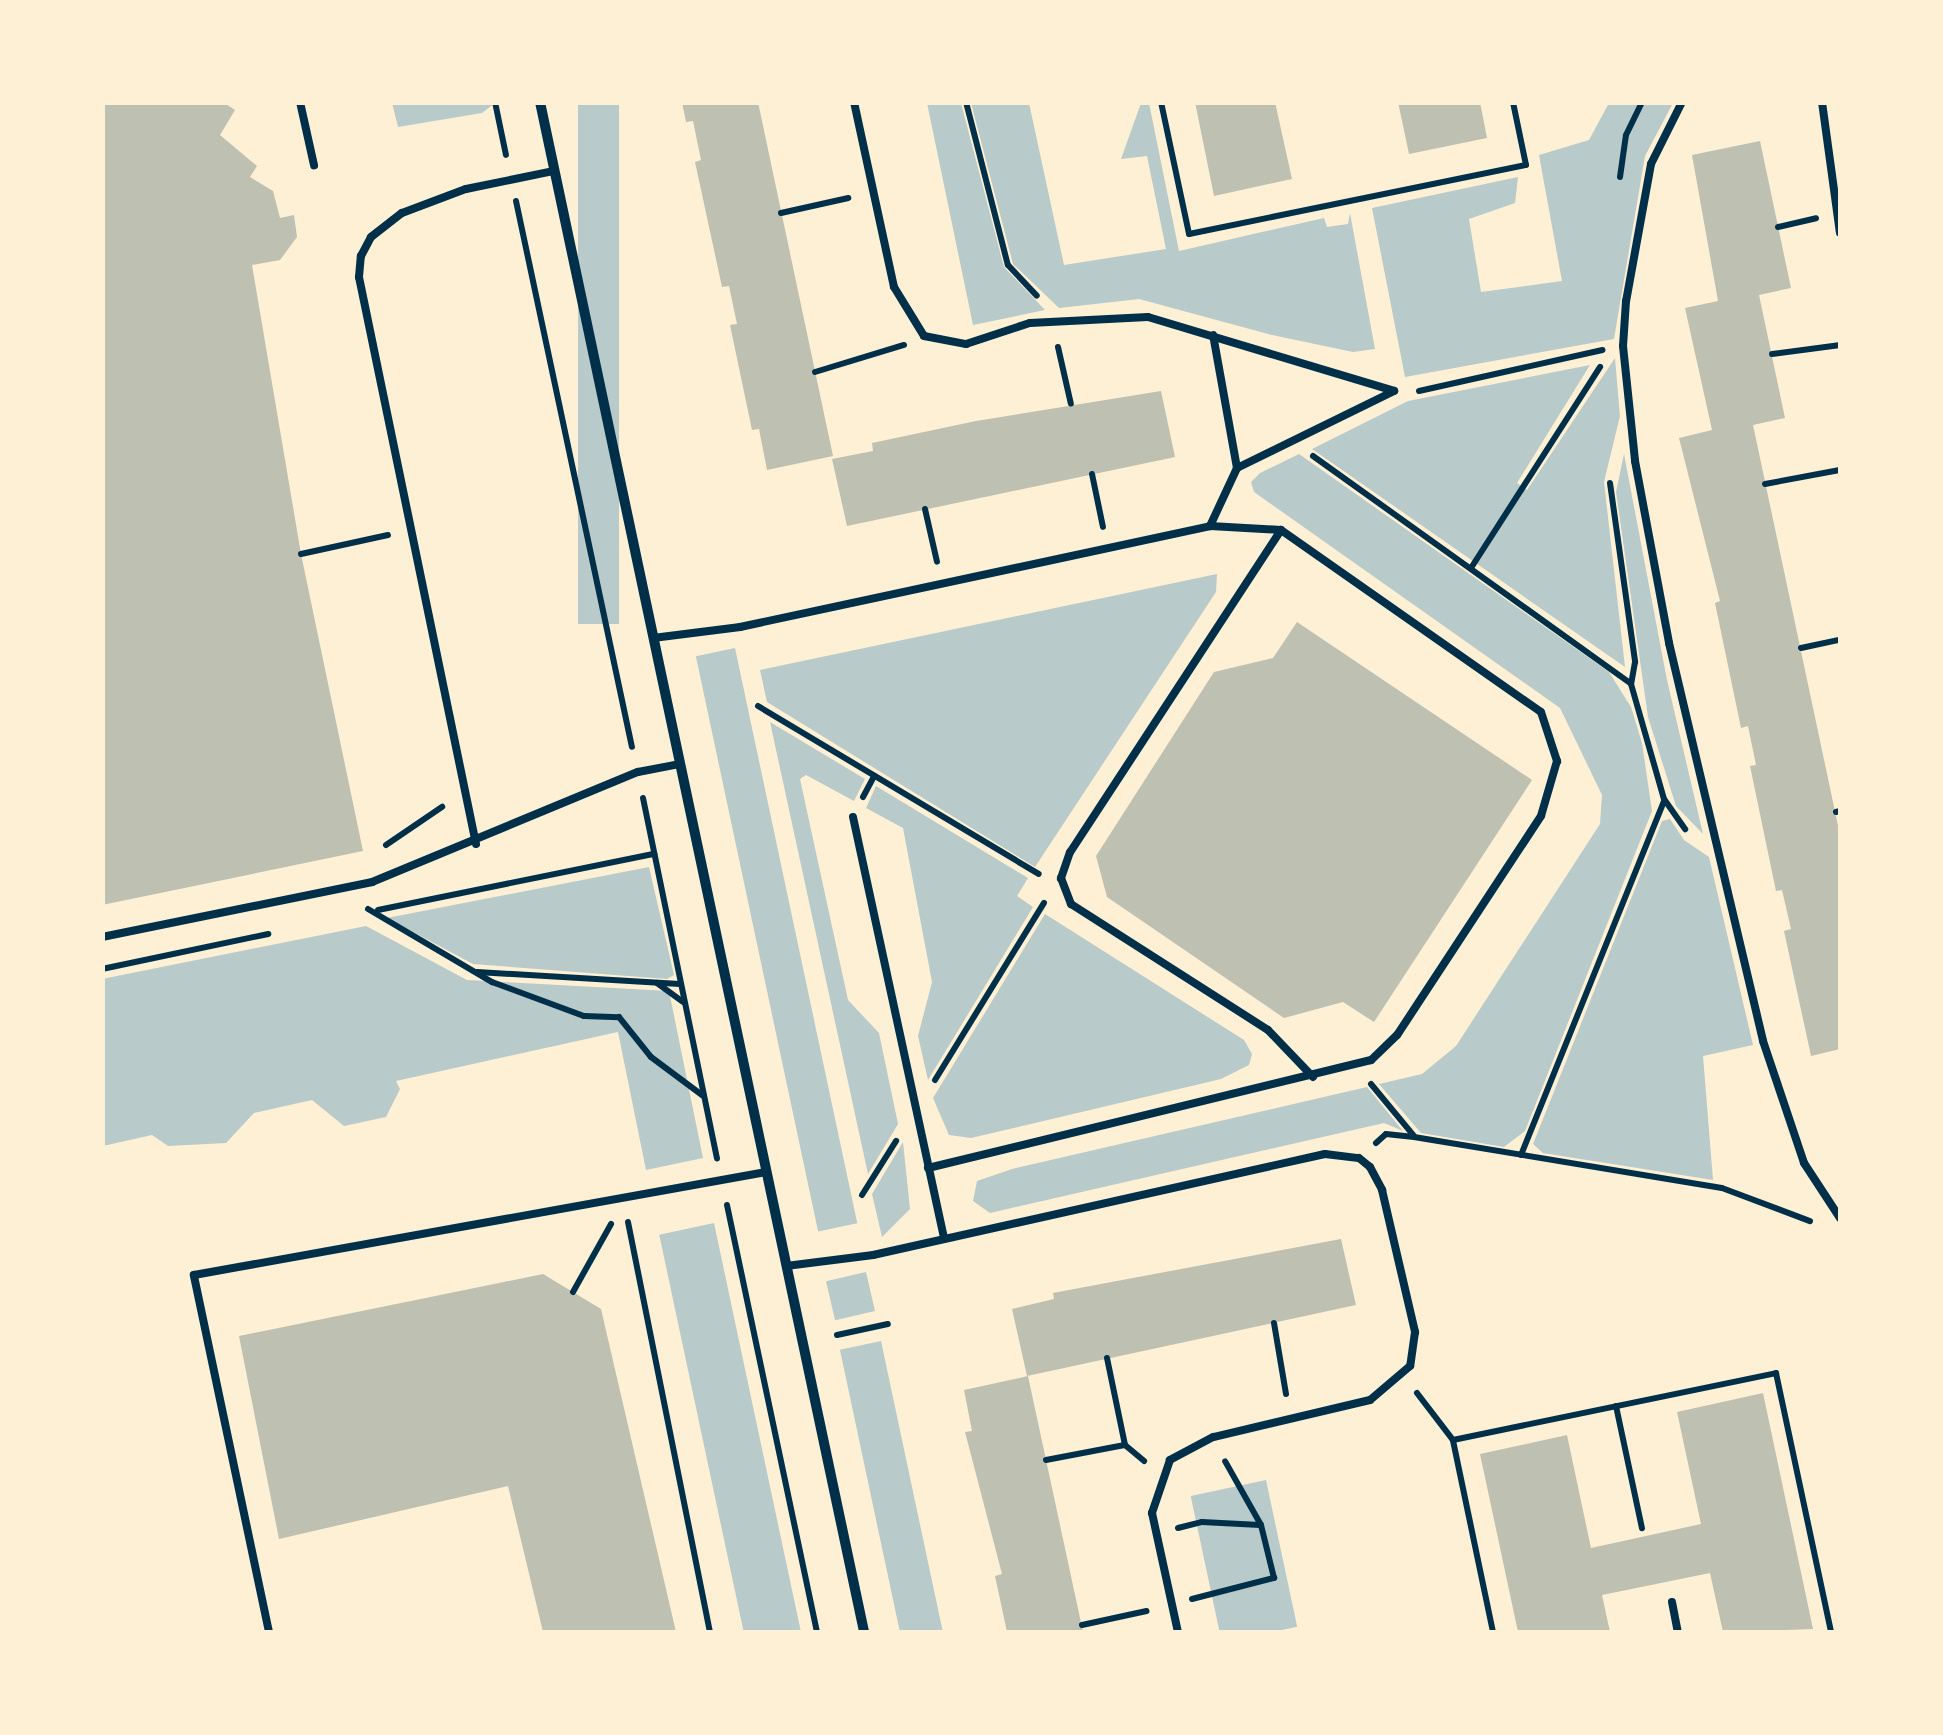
<!DOCTYPE html>
<style>
body{margin:0}
#map{position:relative;width:1943px;height:1735px;overflow:hidden;background:#fdf0d5;font-family:"Nunito Sans",sans-serif}
div>[style]{position:absolute}
[style*='--x']{left:calc(var(--x)*1px);top:calc(var(--y)*1px);width:calc(var(--w)*1px);rotate:calc(var(--a)*1deg)}
.green>*{inset:0;background:#b9caca;transform-origin:0 0}
.building>*{inset:0;background:#bec0b2}
.path>*{height:6px;margin:-3px;padding:0 3px;transform-origin:3px;border-radius:3px;background:#003049}
.service>*{height:8px;margin:-4px;padding:0 4px;transform-origin:4px;border-radius:4px;background:#003049}
.minor>*{height:10px;margin:-5px;padding:0 5px;transform-origin:5px;border-radius:5px;background:#003049}
span{translate:-50% -50%;white-space:nowrap;text-align:center;line-height:1.15;-webkit-text-stroke:8px #fdf0d5;paint-order:stroke}
.frame{position:absolute;inset:0;border:105px solid #fdf0d5;pointer-events:none}
</style>
<div id="map">
<div class="green">
<i style="clip-path:polygon(392px 103px,495px 103px,482px 113px,398px 127px)"></i>
<i style="left:578px;top:103px;width:41px;height:521px"></i>
<i style="clip-path:polygon(927px 103px,961px 103px,1004px 267px,1045px 310px,973px 325px)"></i>
<i style="clip-path:polygon(971px 103px,1029px 103px,1064px 265px,1166px 249px,1147px 156px,1121px 159px,1141px 103px,1149px 103px,1179px 251px,1324px 218px,1327px 227px,1348px 224px,1350px 213px,1375px 349px,1353px 352px,1272px 335px,1139px 299px,1059px 308px,1013px 264px)"></i>
<i style="clip-path:polygon(1609px 103px,1673px 103px,1645px 156px,1614px 339px,1405px 377px,1372px 208px,1518px 177px,1515px 203px,1469px 219px,1481px 292px,1562px 281px,1539px 155px,1589px 140px)"></i>
<i style="clip-path:polygon(1615px 358px,1620px 416px,1604px 482px,1625px 667px,1312px 449px,1408px 401px,1590px 365px,1517px 483px,1527px 490px)"></i>
<i style="clip-path:polygon(1299px 454px,1609px 672px,1631px 707px,1642px 743px,1652px 811px,1525px 1131px,1504px 1147px,1421px 1133px,1379px 1084px,1422px 1074px,1456px 1046px,1600px 824px,1602px 795px,1560px 708px,1254px 492px,1251px 482px,1260px 473px)"></i>
<i style="clip-path:polygon(1624px 454px,1667px 680px,1703px 834px,1676px 806px,1648px 717px,1616px 492px)"></i>
<i style="clip-path:polygon(1217px 574px,1216px 592px,1035px 867px,767px 702px,760px 670px)"></i>
<i style="left:735px;top:648px;width:588px;height:40px;rotate:78deg"></i>
<i style="clip-path:polygon(770px 722px,865px 779px,854px 801px,806px 775px,800px 779px,848px 1000px,879px 1033px,898px 1124px,868px 1174px)"></i>
<i style="clip-path:polygon(876px 786px,1028px 878px,1017px 896px,1033px 907px,928px 1080px,918px 1036px,932px 982px,903px 828px,866px 808px)"></i>
<i style="clip-path:polygon(1670px 819px,1684px 840px,1709px 857px,1753px 1045px,1703px 1056px,1713px 1180px,1543px 1153px,1533px 1144px,1662px 821px)"></i>
<i style="clip-path:polygon(649px 867px,674px 975px,667px 979px,473px 964px,387px 918px)"></i>
<i style="clip-path:polygon(1045px 914px,1244px 1040px,1252px 1054px,1249px 1065px,1221px 1079px,971px 1138px,949px 1135px,933px 1098px)"></i>
<i style="clip-path:polygon(366px 926px,467px 980px,669px 991px,703px 1158px,646px 1170px,618px 1032px,396px 1081px,400px 1089px,386px 1117px,344px 1126px,312px 1100px,254px 1113px,226px 1143px,168px 1146px,152px 1135px,103px 1146px,102px 979px)"></i>
<i style="clip-path:polygon(1367px 1087px,1403px 1131px,1384px 1123px,990px 1213px,973px 1201px,977px 1181px,1012px 1169px)"></i>
<i style="clip-path:polygon(903px 1142px,910px 1209px,882px 1237px,872px 1194px)"></i>
<i style="left:714px;top:1223px;width:418px;height:56px;rotate:78deg"></i>
<i style="left:866px;top:1272px;width:40px;height:41px;rotate:77deg"></i>
<i style="left:881px;top:1341px;width:298px;height:42px;rotate:78deg"></i>
<i style="left:1266px;top:1480px;width:150px;height:77px;rotate:78deg"></i>
</div>
<div class="building">
<i style="clip-path:polygon(102px 102px,223px 102px,235px 110px,220px 135px,257px 166px,250px 177px,273px 191px,280px 218px,294px 215px,297px 237px,280px 260px,252px 265px,301px 554px,363px 851px,102px 905px)"></i>
<i style="clip-path:polygon(682px 102px,758px 102px,833px 456px,767px 470px,759px 429px,752px 430px,730px 325px,737px 324px,729px 286px,722px 287px,695px 162px,701px 160px,693px 121px,686px 122px)"></i>
<i style="clip-path:polygon(1195px 102px,1275px 102px,1292px 179px,1214px 196px)"></i>
<i style="clip-path:polygon(1398px 102px,1480px 102px,1487px 138px,1409px 154px)"></i>
<i style="clip-path:polygon(1760px 141px,1791px 288px,1759px 295px,1785px 418px,1753px 425px,1840px 835px,1840px 1049px,1811px 1056px,1784px 931px,1791px 929px,1782px 890px,1776px 891px,1750px 766px,1756px 765px,1748px 726px,1741px 728px,1715px 603px,1720px 601px,1679px 438px,1712px 430px,1685px 308px,1718px 301px,1692px 155px)"></i>
<i style="clip-path:polygon(1161px 391px,1175px 457px,847px 526px,832px 459px,873px 451px,872px 443px,976px 421px)"></i>
<i style="clip-path:polygon(1297px 622px,1532px 780px,1374px 1022px,1343px 1002px,1284px 1018px,1107px 897px,1096px 856px,1214px 672px,1273px 658px)"></i>
<i style="clip-path:polygon(1341px 1239px,1356px 1305px,1027px 1376px,1012px 1309px,1054px 1299px,1053px 1293px)"></i>
<i style="clip-path:polygon(543px 1274px,601px 1309px,676px 1632px,543px 1632px,508px 1486px,279px 1539px,239px 1336px)"></i>
<i style="clip-path:polygon(1028px 1376px,1083px 1632px,1007px 1632px,995px 1576px,1002px 1574px,965px 1432px,972px 1431px,964px 1390px)"></i>
<i style="clip-path:polygon(1763px 1393px,1813px 1629px,1723px 1632px,1710px 1573px,1602px 1595px,1610px 1632px,1518px 1632px,1480px 1454px,1567px 1435px,1591px 1548px,1701px 1524px,1677px 1412px)"></i>
</div>
<div class="path">
<i style="--x:495;--y:102;--w:54;--a:78.3"></i>
<i style="--x:966;--y:102;--w:168;--a:75.6"></i>
<i style="--x:1008;--y:265;--w:42;--a:46.9"></i>
<i style="--x:1161;--y:102;--w:135;--a:78"></i>
<i style="--x:1189;--y:234;--w:344;--a:-11.6"></i>
<i style="--x:1526;--y:165;--w:64;--a:-101.7"></i>
<i style="--x:1620;--y:177;--w:42;--a:-81.9"></i>
<i style="--x:1626;--y:135;--w:37;--a:-64"></i>
<i style="--x:516;--y:201;--w:558;--a:78.01"></i>
<i style="--x:781;--y:213;--w:69;--a:-12.6"></i>
<i style="--x:1778;--y:227;--w:39;--a:-13"></i>
<i style="--x:1058;--y:347;--w:58;--a:77.2"></i>
<i style="--x:1772;--y:354;--w:69;--a:-7.5"></i>
<i style="--x:815;--y:372;--w:93;--a:-16.9"></i>
<i style="--x:1419;--y:391;--w:188;--a:-12.6"></i>
<i style="--x:1313;--y:456;--w:391;--a:35.6"></i>
<i style="--x:1631;--y:684;--w:120;--a:74"></i>
<i style="--x:1664;--y:799;--w:37;--a:55"></i>
<i style="--x:1092;--y:474;--w:54;--a:78.3"></i>
<i style="--x:1610;--y:483;--w:181;--a:82"></i>
<i style="--x:1635;--y:662;--w:22;--a:100"></i>
<i style="--x:1765;--y:484;--w:76;--a:-10.6"></i>
<i style="--x:925;--y:509;--w:54;--a:77.2"></i>
<i style="--x:301;--y:554;--w:89;--a:-12.3"></i>
<i style="--x:1471;--y:568;--w:239;--a:-57.3"></i>
<i style="--x:1801;--y:648;--w:40;--a:-12"></i>
<i style="--x:758;--y:706;--w:327;--a:30.9"></i>
<i style="--x:863;--y:797;--w:24;--a:-62"></i>
<i style="--x:643;--y:798;--w:368;--a:78.4"></i>
<i style="--x:1836;--y:812;--w:4;--a:-14"></i>
<i style="--x:386;--y:845;--w:68;--a:-34.2"></i>
<i style="--x:368;--y:909;--w:144;--a:30.5"></i>
<i style="--x:492;--y:982;--w:98;--a:20.3"></i>
<i style="--x:584;--y:1016;--w:35;--a:2"></i>
<i style="--x:619;--y:1017;--w:51;--a:51.3"></i>
<i style="--x:651;--y:1057;--w:64;--a:36.7"></i>
<i style="--x:378;--y:910;--w:282;--a:-11.5"></i>
<i style="--x:102;--y:969;--w:170;--a:-11.9"></i>
<i style="--x:477;--y:972;--w:203;--a:3.4"></i>
<i style="--x:657;--y:983;--w:32;--a:36"></i>
<i style="--x:935;--y:1080;--w:208;--a:-58.4"></i>
<i style="--x:1371;--y:1084;--w:67;--a:50.4"></i>
<i style="--x:1376;--y:1143;--w:13;--a:-42"></i>
<i style="--x:1386;--y:1134;--w:28;--a:6"></i>
<i style="--x:1414;--y:1137;--w:312;--a:9.4"></i>
<i style="--x:1722;--y:1188;--w:94;--a:20.6"></i>
<i style="--x:1521;--y:1155;--w:382;--a:-68"></i>
<i style="--x:862;--y:1195;--w:64;--a:-57.8"></i>
<i style="--x:727;--y:1205;--w:436;--a:78.1"></i>
<i style="--x:628;--y:1222;--w:418;--a:78.7"></i>
<i style="--x:573;--y:1292;--w:78;--a:-60.8"></i>
<i style="--x:1274;--y:1323;--w:72;--a:80.4"></i>
<i style="--x:837;--y:1335;--w:52;--a:-12.2"></i>
<i style="--x:1107;--y:1358;--w:89;--a:78.3"></i>
<i style="--x:1125;--y:1445;--w:25;--a:40"></i>
<i style="--x:1417;--y:1393;--w:59;--a:52.5"></i>
<i style="--x:1616;--y:1406;--w:125;--a:78"></i>
<i style="--x:1046;--y:1460;--w:80;--a:-10.8"></i>
<i style="--x:1178;--y:1528;--w:25;--a:-14"></i>
<i style="--x:1202;--y:1522;--w:58;--a:3"></i>
<i style="--x:1192;--y:1599;--w:85;--a:-14.4"></i>
<i style="--x:1274;--y:1578;--w:55;--a:-103.8"></i>
<i style="--x:1261;--y:1525;--w:73;--a:-119.4"></i>
<i style="--x:1082;--y:1625;--w:66;--a:-12.2"></i>
<i style="--x:1493;--y:1632;--w:196;--a:-101.8"></i>
<i style="--x:1453;--y:1440;--w:330;--a:-11.7"></i>
<i style="--x:1776;--y:1373;--w:265;--a:78"></i>
</div>
<div class="service">
<i style="--x:300;--y:102;--w:65;--a:77.5"></i>
<i style="--x:854;--y:102;--w:189;--a:77.8"></i>
<i style="--x:894;--y:287;--w:57;--a:58.5"></i>
<i style="--x:924;--y:336;--w:43;--a:10.8"></i>
<i style="--x:966;--y:344;--w:67;--a:-18.2"></i>
<i style="--x:1030;--y:323;--w:118;--a:-2.9"></i>
<i style="--x:1148;--y:317;--w:257;--a:16.7"></i>
<i style="--x:1682;--y:102;--w:69;--a:116.6"></i>
<i style="--x:1651;--y:164;--w:139;--a:100.3"></i>
<i style="--x:1626;--y:301;--w:45;--a:93.8"></i>
<i style="--x:1623;--y:346;--w:116;--a:84"></i>
<i style="--x:1635;--y:461;--w:185;--a:79.4"></i>
<i style="--x:1669;--y:643;--w:409;--a:76.7"></i>
<i style="--x:1763;--y:1041;--w:129;--a:71.4"></i>
<i style="--x:1804;--y:1163;--w:66;--a:56.8"></i>
<i style="--x:1822;--y:102;--w:132;--a:82.2"></i>
<i style="--x:1237;--y:468;--w:175;--a:-26.1"></i>
<i style="--x:1210;--y:526;--w:64;--a:-65"></i>
<i style="--x:1237;--y:468;--w:135;--a:-100.2"></i>
<i style="--x:1281;--y:530;--w:385;--a:123.2"></i>
<i style="--x:1070;--y:852;--w:28;--a:109"></i>
<i style="--x:1061;--y:878;--w:28;--a:69"></i>
<i style="--x:1071;--y:904;--w:234;--a:32.6"></i>
<i style="--x:1268;--y:1030;--w:65;--a:46.2"></i>
<i style="--x:653;--y:638;--w:88;--a:-7.2"></i>
<i style="--x:740;--y:627;--w:481;--a:-12.1"></i>
<i style="--x:1210;--y:526;--w:71;--a:3.2"></i>
<i style="--x:1281;--y:530;--w:317;--a:35"></i>
<i style="--x:1541;--y:712;--w:52;--a:71.9"></i>
<i style="--x:1557;--y:761;--w:57;--a:106.2"></i>
<i style="--x:1541;--y:816;--w:262;--a:123.3"></i>
<i style="--x:1397;--y:1035;--w:36;--a:136"></i>
<i style="--x:1371;--y:1060;--w:456;--a:166.3"></i>
<i style="--x:853;--y:817;--w:431;--a:77.8"></i>
<i style="--x:476;--y:844;--w:579;--a:-101.66"></i>
<i style="--x:359;--y:277;--w:21;--a:-85"></i>
<i style="--x:361;--y:256;--w:21;--a:-62"></i>
<i style="--x:371;--y:237;--w:39;--a:-38"></i>
<i style="--x:402;--y:213;--w:68;--a:-20.6"></i>
<i style="--x:466;--y:189;--w:90;--a:-11.6"></i>
<i style="--x:102;--y:937;--w:276;--a:-11.5"></i>
<i style="--x:372;--y:882;--w:288;--a:-22.5"></i>
<i style="--x:638;--y:772;--w:43;--a:-10.8"></i>
<i style="--x:786;--y:1266;--w:88;--a:-7.2"></i>
<i style="--x:873;--y:1255;--w:463;--a:-12.6"></i>
<i style="--x:1325;--y:1154;--w:34;--a:7"></i>
<i style="--x:1359;--y:1158;--w:14;--a:39"></i>
<i style="--x:1370;--y:1167;--w:26;--a:62"></i>
<i style="--x:1382;--y:1190;--w:146;--a:76.9"></i>
<i style="--x:1415;--y:1332;--w:34;--a:98"></i>
<i style="--x:1410;--y:1366;--w:52;--a:139.6"></i>
<i style="--x:1370;--y:1400;--w:161;--a:166.7"></i>
<i style="--x:1213;--y:1437;--w:49;--a:151.9"></i>
<i style="--x:1170;--y:1460;--w:56;--a:108.8"></i>
<i style="--x:1152;--y:1513;--w:122;--a:77.7"></i>
<i style="--x:1672;--y:1602;--w:31;--a:79"></i>
<i style="--x:269;--y:1632;--w:365;--a:-101.9"></i>
<i style="--x:194;--y:1275;--w:581;--a:-10.21"></i>
</div>
<div class="minor">
<i style="--x:540;--y:102;--w:1564;--a:78.04"></i>
</div>
<div class="frame"></div>
</div>
